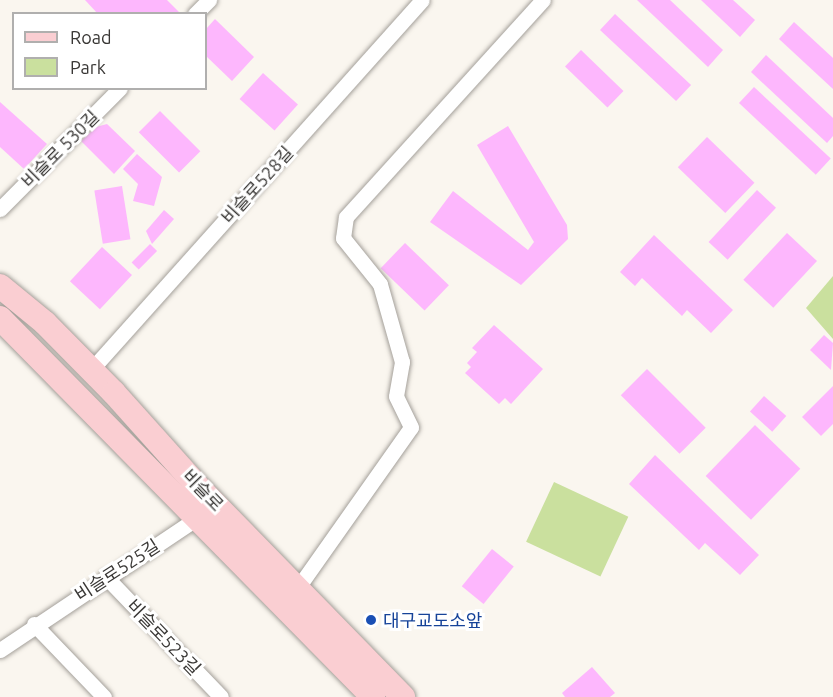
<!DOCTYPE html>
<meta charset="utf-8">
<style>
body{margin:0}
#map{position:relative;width:833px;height:697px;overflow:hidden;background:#faf6ef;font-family:Ubuntu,"Noto Sans KR",sans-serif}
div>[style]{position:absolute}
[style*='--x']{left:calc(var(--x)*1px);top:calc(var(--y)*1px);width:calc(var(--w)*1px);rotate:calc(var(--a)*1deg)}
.green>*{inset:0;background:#cae09e;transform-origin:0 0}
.building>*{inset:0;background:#fdb7fd;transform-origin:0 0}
.roads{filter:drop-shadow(0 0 2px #a4a09a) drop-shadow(0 0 2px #a4a09a)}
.street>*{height:15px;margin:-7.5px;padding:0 7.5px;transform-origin:7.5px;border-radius:7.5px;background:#fff}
.primary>*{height:24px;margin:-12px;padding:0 12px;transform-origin:12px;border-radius:12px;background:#faced2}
.dots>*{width:16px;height:16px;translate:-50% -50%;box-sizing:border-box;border:3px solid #fff;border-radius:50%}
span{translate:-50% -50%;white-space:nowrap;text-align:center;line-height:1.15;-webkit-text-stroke:6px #fff;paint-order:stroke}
.street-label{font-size:18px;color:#393735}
.transit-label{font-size:18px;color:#164399}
.left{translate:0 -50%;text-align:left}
.legend{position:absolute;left:12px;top:12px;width:195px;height:78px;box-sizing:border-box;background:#fff;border:2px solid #b0afae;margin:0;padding:8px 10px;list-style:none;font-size:18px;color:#393735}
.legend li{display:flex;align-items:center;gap:12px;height:30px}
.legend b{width:30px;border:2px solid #b0afae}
</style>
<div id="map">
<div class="green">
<i style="clip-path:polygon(833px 276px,833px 339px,806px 308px)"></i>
<i style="left:554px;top:482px;width:82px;height:66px;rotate:25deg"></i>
</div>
<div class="building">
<i style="clip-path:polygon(85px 0,167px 0,181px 14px,98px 14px)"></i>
<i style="clip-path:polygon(637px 0,670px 0,723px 50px,708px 67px)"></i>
<i style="clip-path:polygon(701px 0,733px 0,755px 20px,740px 37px)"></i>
<i style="left:615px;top:14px;width:104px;height:22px;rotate:43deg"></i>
<i style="clip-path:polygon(215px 19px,254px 57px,232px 81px,206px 56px,206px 29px)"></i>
<i style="clip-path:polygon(794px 22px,833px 58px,833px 89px,779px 39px)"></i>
<i style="left:581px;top:50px;width:59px;height:23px;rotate:44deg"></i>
<i style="clip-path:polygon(766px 55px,833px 118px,833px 136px,827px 143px,751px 72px)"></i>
<i style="left:263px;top:73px;width:47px;height:35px;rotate:42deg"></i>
<i style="left:754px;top:87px;width:105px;height:22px;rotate:43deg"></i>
<i style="clip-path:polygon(0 102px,47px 144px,24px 169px,0 147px)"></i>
<i style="left:160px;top:111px;width:57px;height:30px;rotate:45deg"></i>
<i style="clip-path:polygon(107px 124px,135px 151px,114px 174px,81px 141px,96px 127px)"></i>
<i style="clip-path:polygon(508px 126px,567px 225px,568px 239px,521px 285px,430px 222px,453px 191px,528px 250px,534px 242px,477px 145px)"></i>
<i style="left:707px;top:137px;width:66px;height:42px;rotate:44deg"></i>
<i style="clip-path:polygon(137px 154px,162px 177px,154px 206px,133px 201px,138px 184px,123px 169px)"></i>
<i style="left:122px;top:186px;width:54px;height:28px;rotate:81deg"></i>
<i style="left:757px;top:190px;width:26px;height:71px;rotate:43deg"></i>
<i style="clip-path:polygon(164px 210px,174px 219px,152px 244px,146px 231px)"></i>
<i style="left:787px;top:233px;width:41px;height:64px;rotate:43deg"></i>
<i style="clip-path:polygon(654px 235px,733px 310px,711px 333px,687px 310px,682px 316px,642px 278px,635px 286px,620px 272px)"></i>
<i style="left:405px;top:243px;width:61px;height:35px;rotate:44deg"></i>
<i style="left:150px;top:244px;width:10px;height:26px;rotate:45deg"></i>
<i style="left:102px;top:247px;width:41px;height:47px;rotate:43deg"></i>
<i style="clip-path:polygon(494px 325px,543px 369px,511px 404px,505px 398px,499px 404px,465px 373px,471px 367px,467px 363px,477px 352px,472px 348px)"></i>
<i style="clip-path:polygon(824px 335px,833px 343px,831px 370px,810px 350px)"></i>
<i style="left:647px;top:369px;width:83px;height:37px;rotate:45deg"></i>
<i style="clip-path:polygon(833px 386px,833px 424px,821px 436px,802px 417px)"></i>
<i style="left:764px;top:396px;width:30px;height:21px;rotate:42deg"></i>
<i style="left:755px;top:425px;width:63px;height:71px;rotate:44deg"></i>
<i style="clip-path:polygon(655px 455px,759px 555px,740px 575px,705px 543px,699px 550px,629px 484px)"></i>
<i style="left:492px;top:549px;width:28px;height:48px;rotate:39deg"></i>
<i style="clip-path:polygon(592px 667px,615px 693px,610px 697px,565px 697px,562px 693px)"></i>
</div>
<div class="roads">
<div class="street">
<i style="--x:195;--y:14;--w:20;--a:-45"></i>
<i style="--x:0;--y:209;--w:170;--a:-45.2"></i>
<i style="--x:91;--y:370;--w:496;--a:-48.2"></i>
<i style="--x:106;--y:577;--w:166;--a:46.2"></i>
<i style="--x:299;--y:586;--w:194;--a:-54.8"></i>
<i style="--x:411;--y:427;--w:34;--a:-116"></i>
<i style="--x:396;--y:396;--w:35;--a:-80"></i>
<i style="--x:402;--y:362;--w:81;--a:-105.8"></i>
<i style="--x:380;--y:284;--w:59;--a:-128.8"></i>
<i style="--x:343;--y:238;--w:21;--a:-82"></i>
<i style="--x:346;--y:217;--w:293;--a:-47.8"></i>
<i style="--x:34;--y:624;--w:101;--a:46.2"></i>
<i style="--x:0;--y:650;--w:239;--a:-33.8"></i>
</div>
<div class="primary">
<i style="--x:0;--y:286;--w:58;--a:39.4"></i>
<i style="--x:45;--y:323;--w:98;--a:45.4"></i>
<i style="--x:114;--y:393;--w:132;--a:48.1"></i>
<i style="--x:202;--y:491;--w:288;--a:45.7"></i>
<i style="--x:0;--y:318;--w:532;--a:45.46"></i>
</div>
</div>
<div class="dots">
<i style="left:371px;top:620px;background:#1a4fb4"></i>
</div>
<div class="street-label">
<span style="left:60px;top:149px;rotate:-45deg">비슬로 530길</span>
<span style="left:257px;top:185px;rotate:-48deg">비슬로528길</span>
<span style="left:203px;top:490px;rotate:46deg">비슬로</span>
<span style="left:117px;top:570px;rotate:-33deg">비슬로525길</span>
<span style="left:164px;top:637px;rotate:46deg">비슬로523길</span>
</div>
<div class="transit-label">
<span class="left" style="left:383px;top:620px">대구교도소앞</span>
</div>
<ul class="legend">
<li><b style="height:8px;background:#faced2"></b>Road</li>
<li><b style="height:16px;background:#cae09e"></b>Park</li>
</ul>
</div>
